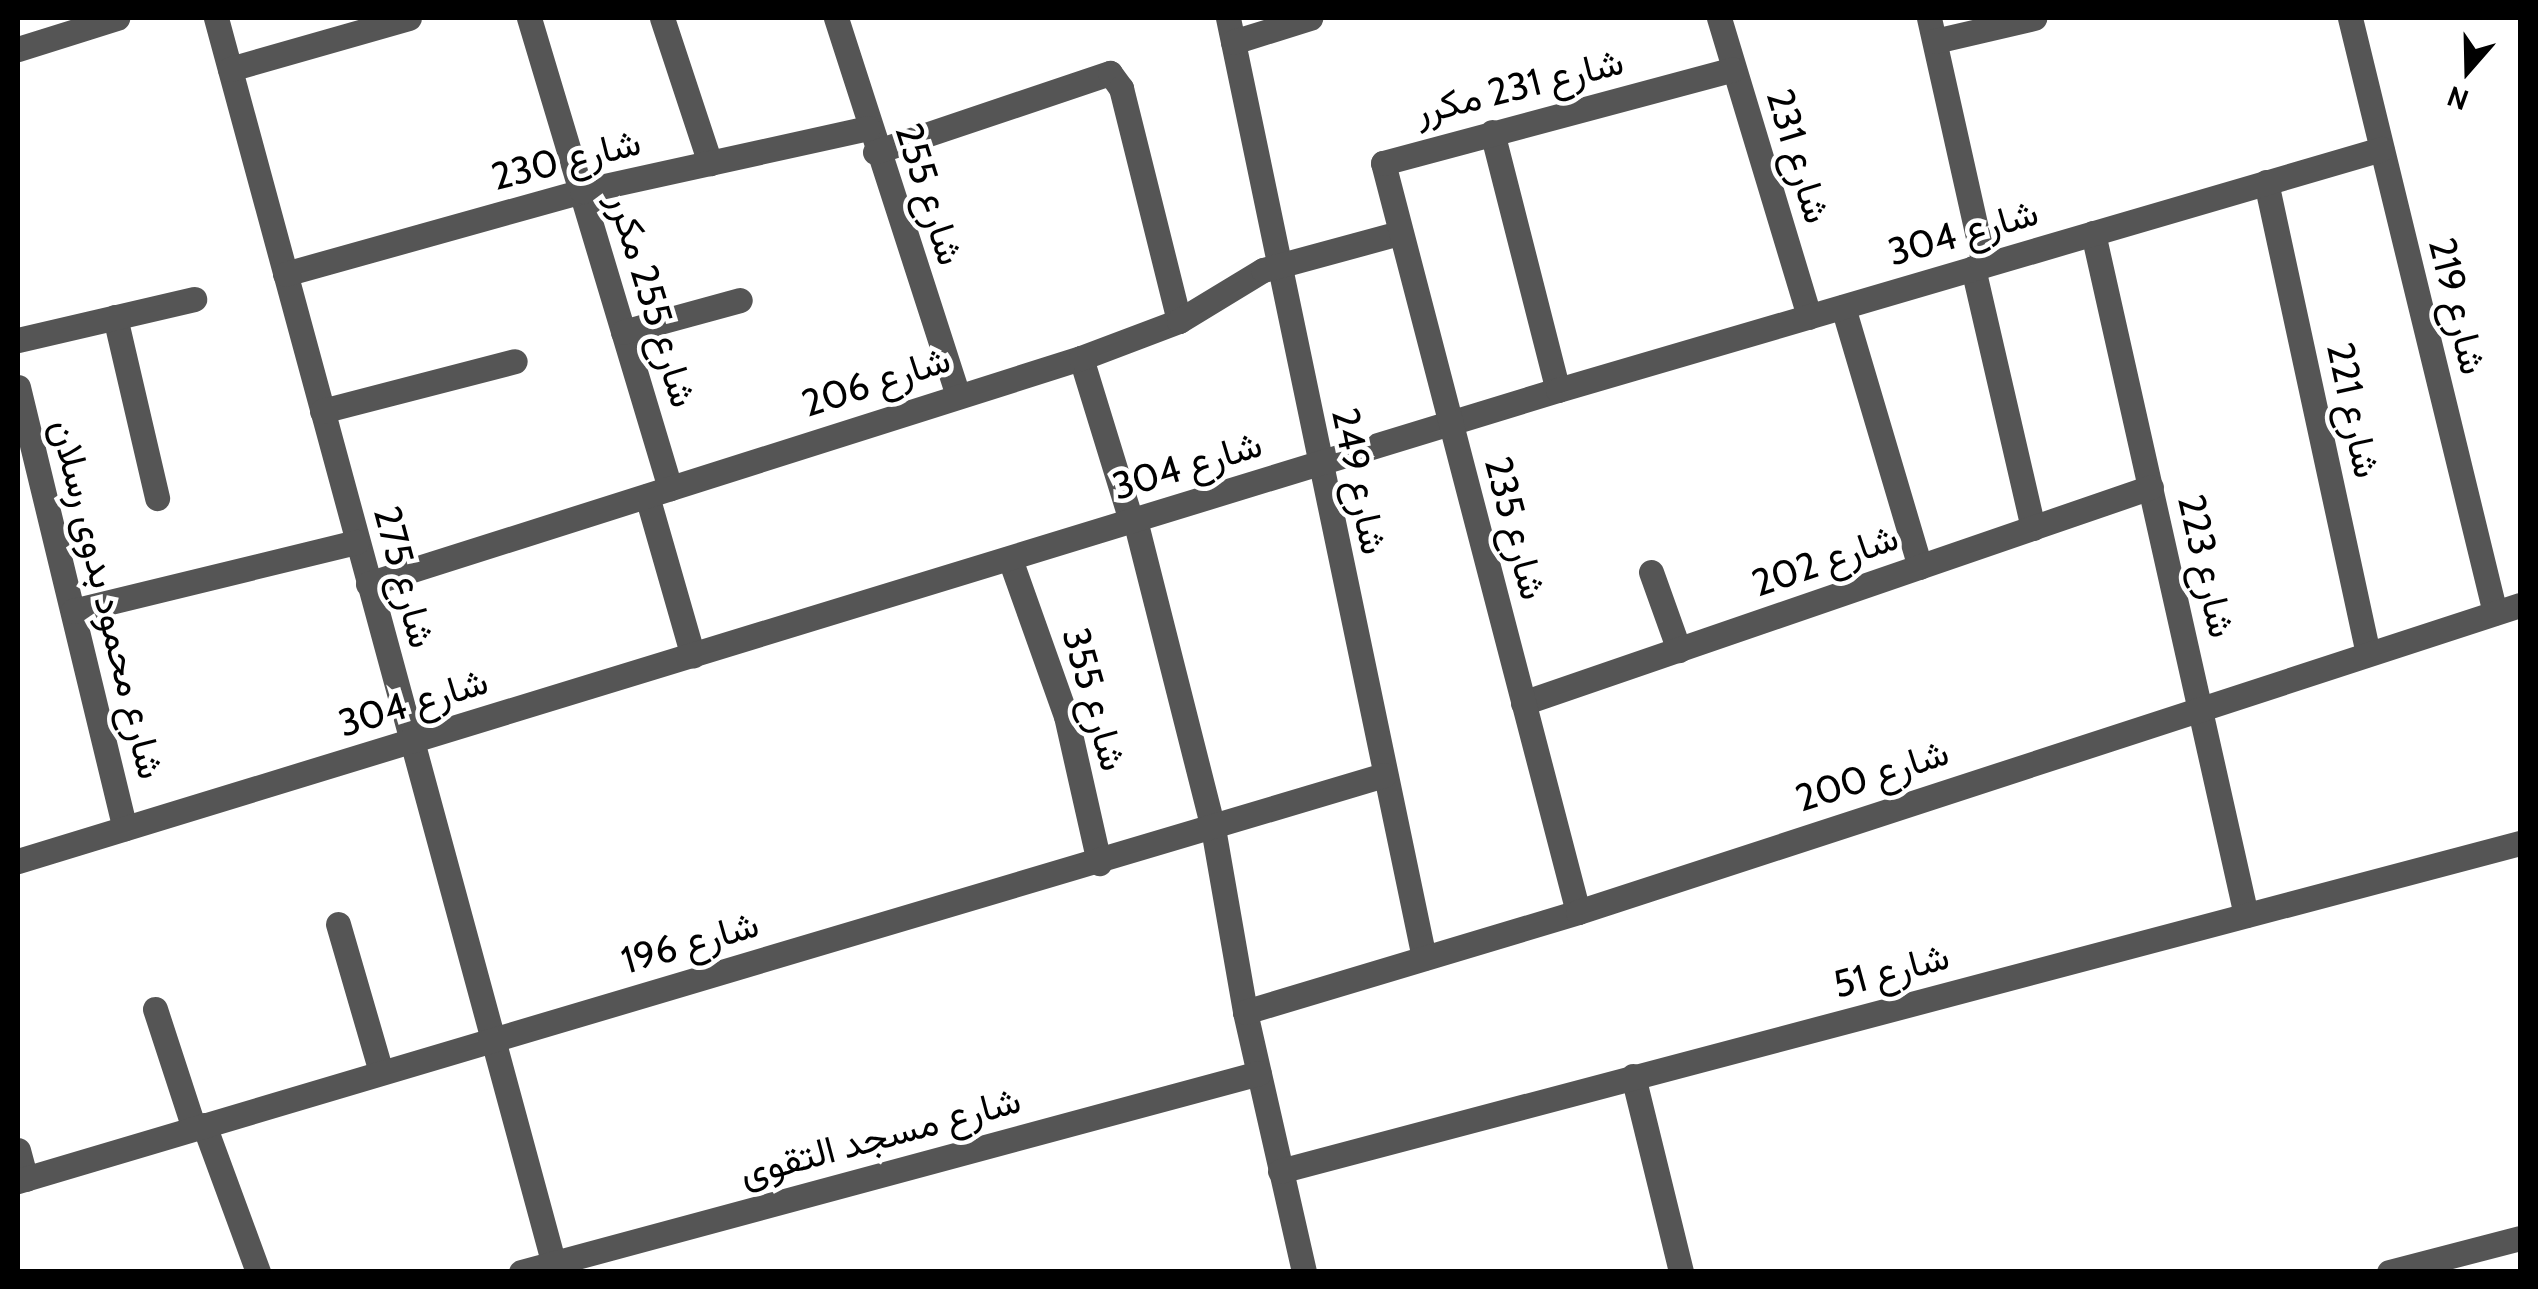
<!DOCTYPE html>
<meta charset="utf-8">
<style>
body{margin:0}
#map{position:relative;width:2538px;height:1289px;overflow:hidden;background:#fff;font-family:Cabin,Vazirmatn,sans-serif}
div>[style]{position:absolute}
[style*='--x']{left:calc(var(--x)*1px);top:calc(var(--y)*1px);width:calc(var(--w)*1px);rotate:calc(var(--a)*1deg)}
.minor>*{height:25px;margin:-12.5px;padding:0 12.5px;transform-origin:12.5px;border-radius:12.5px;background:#555}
span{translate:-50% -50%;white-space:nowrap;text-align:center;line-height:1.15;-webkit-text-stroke:9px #fff;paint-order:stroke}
.street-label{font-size:38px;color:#000}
.frame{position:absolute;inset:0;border:20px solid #000;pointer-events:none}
.north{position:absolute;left:2418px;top:20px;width:100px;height:100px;-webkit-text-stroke:8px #fff;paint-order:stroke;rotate:200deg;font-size:28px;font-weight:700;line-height:40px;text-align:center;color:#000}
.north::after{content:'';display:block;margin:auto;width:35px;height:45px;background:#000;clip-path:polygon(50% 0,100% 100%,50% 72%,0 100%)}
</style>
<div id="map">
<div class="minor">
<i style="--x:216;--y:18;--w:1299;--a:74.83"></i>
<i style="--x:529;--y:18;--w:491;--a:73.3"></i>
<i style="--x:662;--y:18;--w:153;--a:71.7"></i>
<i style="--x:836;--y:18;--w:393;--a:72.1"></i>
<i style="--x:1228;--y:18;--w:960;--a:78.22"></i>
<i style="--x:1719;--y:18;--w:312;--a:73.2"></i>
<i style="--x:1929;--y:18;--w:253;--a:77.4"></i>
<i style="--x:2350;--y:18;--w:612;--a:76.3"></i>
<i style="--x:1935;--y:41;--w:102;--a:-13.1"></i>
<i style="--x:1233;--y:42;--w:81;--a:-17.3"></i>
<i style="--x:18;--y:49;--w:104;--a:-17.4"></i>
<i style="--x:230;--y:69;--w:186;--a:-15.9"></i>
<i style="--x:1492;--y:132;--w:266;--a:75.7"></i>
<i style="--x:875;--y:152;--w:248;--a:-18.6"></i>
<i style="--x:1110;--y:73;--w:19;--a:54"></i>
<i style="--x:1121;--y:88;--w:240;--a:76"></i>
<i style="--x:2266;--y:182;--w:482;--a:77.8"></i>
<i style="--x:2093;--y:233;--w:699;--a:77.36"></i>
<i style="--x:1973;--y:268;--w:267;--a:77"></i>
<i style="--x:285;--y:274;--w:308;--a:-15.6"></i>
<i style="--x:582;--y:191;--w:293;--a:-12.4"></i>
<i style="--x:1843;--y:307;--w:271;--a:73.5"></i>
<i style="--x:115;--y:317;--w:186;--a:76.9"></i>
<i style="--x:623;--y:332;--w:121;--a:-15.3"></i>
<i style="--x:18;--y:340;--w:181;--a:-13.1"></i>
<i style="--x:1081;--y:358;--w:170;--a:72.9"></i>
<i style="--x:18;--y:387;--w:454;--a:76.4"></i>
<i style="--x:322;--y:411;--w:199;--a:-14.5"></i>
<i style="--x:647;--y:496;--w:166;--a:74"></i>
<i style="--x:1135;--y:520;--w:318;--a:75.8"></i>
<i style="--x:1213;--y:828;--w:187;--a:80.1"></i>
<i style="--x:1245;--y:1012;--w:267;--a:77.2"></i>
<i style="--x:1010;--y:559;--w:167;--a:70.4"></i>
<i style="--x:1066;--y:716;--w:151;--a:77.3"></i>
<i style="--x:1651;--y:572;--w:83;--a:70.3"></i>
<i style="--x:368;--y:584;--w:748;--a:-17.59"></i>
<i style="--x:1081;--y:358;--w:105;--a:-20.7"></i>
<i style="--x:1179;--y:321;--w:98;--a:-31.3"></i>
<i style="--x:1263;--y:270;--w:141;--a:-15.2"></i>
<i style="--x:73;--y:611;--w:292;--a:-13.7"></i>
<i style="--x:1523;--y:703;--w:664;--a:-18.98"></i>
<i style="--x:18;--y:861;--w:1610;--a:-17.01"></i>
<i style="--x:1558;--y:390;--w:858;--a:-16.32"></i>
<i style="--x:1578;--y:912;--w:774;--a:-104.59"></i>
<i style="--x:1383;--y:163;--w:362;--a:-15"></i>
<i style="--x:338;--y:924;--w:154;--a:73.8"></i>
<i style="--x:155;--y:1009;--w:125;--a:71.9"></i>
<i style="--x:1245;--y:1012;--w:348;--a:-16.7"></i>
<i style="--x:1578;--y:912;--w:991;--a:-18.05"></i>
<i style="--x:1633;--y:1076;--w:202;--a:76.2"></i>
<i style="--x:204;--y:1125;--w:157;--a:69.8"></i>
<i style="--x:18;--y:1150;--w:30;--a:75"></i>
<i style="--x:1280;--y:1171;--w:1283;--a:-14.82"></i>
<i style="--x:18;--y:1181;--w:1425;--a:-16.55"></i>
<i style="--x:521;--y:1272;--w:764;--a:-15.09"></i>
<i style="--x:2389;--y:1272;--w:135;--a:-14.5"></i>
</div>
<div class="street-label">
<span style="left:1519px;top:86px;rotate:-14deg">شارع 231 مكرر</span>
<span style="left:1799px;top:156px;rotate:73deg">شارع 231</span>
<span style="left:566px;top:159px;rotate:-14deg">شارع 230</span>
<span style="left:930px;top:194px;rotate:72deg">شارع 255</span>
<span style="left:1963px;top:232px;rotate:-16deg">شارع 304</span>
<span style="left:653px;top:300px;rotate:73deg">شارع 255 مكرر</span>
<span style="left:2458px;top:306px;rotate:76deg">شارع 219</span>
<span style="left:876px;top:381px;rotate:-18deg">شارع 206</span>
<span style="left:2354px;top:410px;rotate:78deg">شارع 221</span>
<span style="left:1187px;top:465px;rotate:-17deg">شارع 304</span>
<span style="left:1360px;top:481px;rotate:78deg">شارع 249</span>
<span style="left:1516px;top:528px;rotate:75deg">شارع 235</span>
<span style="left:1825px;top:560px;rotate:-19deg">شارع 202</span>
<span style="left:2207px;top:566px;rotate:77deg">شارع 223</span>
<span style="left:405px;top:577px;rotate:75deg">شارع 275</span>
<span style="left:108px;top:599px;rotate:76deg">شارع محمود بدوى رسلان</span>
<span style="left:1095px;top:699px;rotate:74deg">شارع 355</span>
<span style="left:413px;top:702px;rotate:-17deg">شارع 304</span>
<span style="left:1872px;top:775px;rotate:-18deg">شارع 200</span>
<span style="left:690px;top:942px;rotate:-16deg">شارع 196</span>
<span style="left:1891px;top:970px;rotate:-15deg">شارع 51</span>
<span style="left:880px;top:1136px;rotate:-15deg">شارع مسجد التقوى</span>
</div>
<div class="frame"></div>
<div class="north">N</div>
</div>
